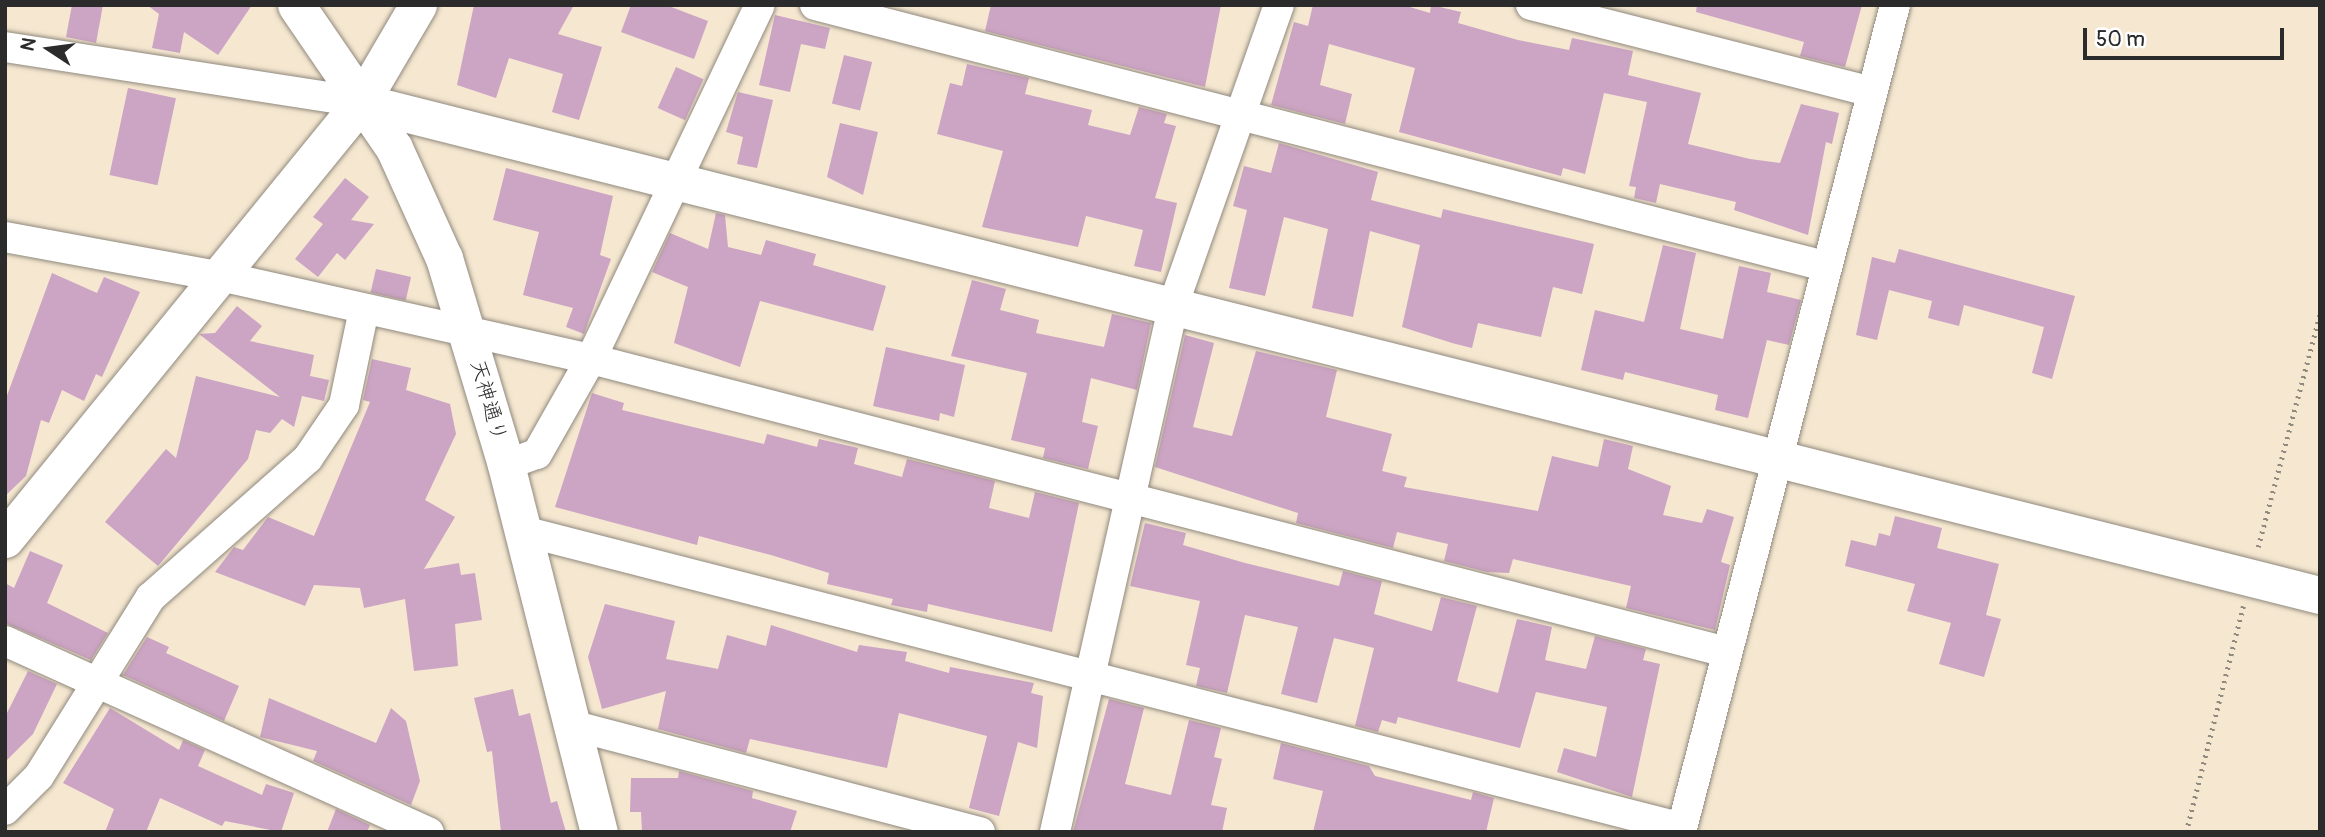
<!DOCTYPE html>
<meta charset="utf-8">
<style>
body{margin:0}
#map{position:relative;width:2325px;height:837px;overflow:hidden;background:#f5e7d0;font-family:Pangolin,"Klee One",sans-serif}
div>[style]{position:absolute}
[style*='--x']{left:calc(var(--x)*1px);top:calc(var(--y)*1px);width:calc(var(--w)*1px);rotate:calc(var(--a)*1deg)}
.building>*{inset:0;background:#cca4c4;transform-origin:0 0}
.path>*{height:4.5px;margin-top:-2.25px;transform-origin:0;background:repeating-linear-gradient(90deg,#90897e 0 2px,transparent 0 7px)}
.roads{filter:drop-shadow(0 0 2px #90897e) drop-shadow(0 0 2px #90897e)}
.minor>*{height:30px;margin:-15px;padding:0 15px;transform-origin:15px;border-radius:15px;background:#fff}
.tertiary>*{height:37px;margin:-18.5px;padding:0 18.5px;transform-origin:18.5px;border-radius:18.5px;background:#fff}
span{translate:-50% -50%;white-space:nowrap;text-align:center;line-height:1.15;-webkit-text-stroke:5px #fff;paint-order:stroke}
.street-label{font-size:21px;color:#2b2b2b}
.frame{position:absolute;inset:0;border:7px solid #2b2b2b;pointer-events:none}
.north{position:absolute;left:14px;top:14px;width:70px;height:70px;-webkit-text-stroke:5px #fff;paint-order:stroke;rotate:283deg;font-size:19px;font-weight:700;line-height:28px;text-align:center;color:#2b2b2b}
.north::after{content:'';display:block;margin:auto;width:24px;height:32px;background:#2b2b2b;clip-path:polygon(50% 0,100% 100%,50% 72%,0 100%)}
.scale{position:absolute;left:2083px;top:28px;width:201px;height:32px;box-sizing:border-box;border:4px solid #2b2b2b;border-top:0;padding-left:9px;font-size:21px;line-height:24px;white-space:nowrap;color:#2b2b2b;-webkit-text-stroke:5px #fff;paint-order:stroke}
</style>
<div id="map">
<div class="building">
<i style="clip-path:polygon(72px 5px,103px 5px,96px 43px,66px 37px)"></i>
<i style="clip-path:polygon(147px 5px,252px 5px,218px 55px,184px 32px,180px 53px,152px 48px,159px 14px)"></i>
<i style="clip-path:polygon(474px 5px,574px 5px,558px 34px,602px 47px,579px 120px,552px 112px,563px 74px,509px 58px,496px 98px,457px 85px)"></i>
<i style="clip-path:polygon(631px 5px,666px 5px,708px 21px,694px 59px,621px 32px)"></i>
<i style="clip-path:polygon(991px 5px,1221px 5px,1205px 87px,985px 31px)"></i>
<i style="clip-path:polygon(1313px 5px,1403px 5px,1430px 13px,1431px 5px,1461px 12px,1458px 23px,1518px 40px,1569px 50px,1572px 38px,1633px 51px,1628px 75px,1701px 93px,1688px 144px,1750px 159px,1780px 163px,1801px 104px,1839px 113px,1832px 144px,1826px 142px,1808px 235px,1734px 210px,1736px 202px,1660px 184px,1656px 203px,1634px 198px,1636px 187px,1629px 186px,1647px 102px,1604px 93px,1585px 174px,1563px 168px,1561px 176px,1399px 132px,1415px 68px,1329px 44px,1320px 85px,1352px 94px,1345px 124px,1271px 105px,1294px 22px,1308px 26px)"></i>
<i style="clip-path:polygon(1697px 5px,1862px 5px,1845px 67px,1800px 56px,1804px 42px,1696px 12px)"></i>
<i style="clip-path:polygon(775px 15px,830px 28px,825px 49px,801px 44px,790px 92px,759px 85px)"></i>
<i style="left:844px;top:55px;width:29px;height:50px;rotate:14deg"></i>
<i style="clip-path:polygon(967px 64px,1029px 78px,1025px 94px,1092px 110px,1088px 125px,1130px 135px,1139px 107px,1167px 114px,1164px 123px,1176px 126px,1155px 198px,1177px 203px,1161px 272px,1134px 266px,1143px 230px,1086px 216px,1078px 247px,982px 227px,1003px 151px,937px 134px,950px 83px,962px 86px)"></i>
<i style="left:676px;top:67px;width:30px;height:45px;rotate:24deg"></i>
<i style="left:128px;top:88px;width:49px;height:89px;rotate:12deg"></i>
<i style="clip-path:polygon(738px 92px,773px 100px,757px 168px,737px 164px,743px 137px,726px 132px)"></i>
<i style="clip-path:polygon(840px 123px,878px 132px,863px 195px,827px 177px)"></i>
<i style="clip-path:polygon(1279px 143px,1378px 172px,1371px 200px,1441px 218px,1443px 209px,1594px 244px,1582px 294px,1553px 287px,1541px 337px,1478px 323px,1472px 348px,1452px 343px,1402px 327px,1420px 245px,1370px 231px,1353px 317px,1312px 308px,1328px 229px,1284px 217px,1265px 296px,1229px 288px,1247px 210px,1233px 206px,1244px 166px,1271px 173px)"></i>
<i style="clip-path:polygon(506px 168px,613px 196px,600px 255px,611px 259px,584px 334px,566px 327px,573px 308px,523px 295px,539px 232px,493px 220px)"></i>
<i style="clip-path:polygon(345px 178px,369px 197px,351px 220px,374px 224px,345px 260px,337px 253px,318px 277px,295px 259px,323px 224px,313px 217px)"></i>
<i style="clip-path:polygon(716px 213px,725px 215px,728px 247px,761px 255px,766px 240px,816px 254px,813px 265px,886px 286px,873px 331px,760px 301px,740px 367px,674px 343px,688px 287px,652px 272px,670px 233px,708px 249px)"></i>
<i style="clip-path:polygon(1663px 245px,1696px 253px,1680px 329px,1723px 339px,1739px 266px,1771px 273px,1767px 292px,1801px 300px,1789px 345px,1767px 340px,1748px 418px,1715px 410px,1718px 395px,1625px 372px,1623px 380px,1581px 370px,1595px 310px,1644px 322px)"></i>
<i style="clip-path:polygon(1899px 249px,2075px 296px,2052px 379px,2032px 373px,2044px 327px,1964px 305px,1959px 326px,1928px 318px,1932px 301px,1889px 290px,1877px 340px,1856px 335px,1872px 257px,1895px 263px)"></i>
<i style="left:376px;top:269px;width:36px;height:24px;rotate:13deg"></i>
<i style="clip-path:polygon(52px 273px,97px 293px,104px 277px,140px 292px,102px 377px,96px 374px,84px 401px,62px 390px,49px 423px,41px 420px,26px 476px,5px 496px,5px 401px)"></i>
<i style="clip-path:polygon(972px 280px,1006px 289px,1000px 310px,1039px 320px,1036px 333px,1104px 347px,1112px 314px,1151px 323px,1137px 390px,1091px 378px,1082px 422px,1098px 426px,1088px 469px,1043px 458px,1045px 448px,1011px 440px,1027px 373px,951px 356px)"></i>
<i style="clip-path:polygon(237px 306px,262px 326px,250px 341px,314px 355px,310px 376px,329px 380px,324px 401px,302px 396px,294px 427px,282px 419px,270px 433px,256px 430px,248px 459px,158px 566px,105px 522px,166px 449px,176px 458px,196px 376px,280px 397px,199px 334px,215px 333px)"></i>
<i style="clip-path:polygon(1185px 335px,1214px 343px,1193px 427px,1232px 436px,1256px 351px,1337px 370px,1326px 417px,1392px 434px,1382px 471px,1407px 477px,1404px 487px,1538px 511px,1552px 456px,1598px 467px,1604px 439px,1633px 446px,1628px 469px,1671px 486px,1663px 515px,1702px 523px,1707px 509px,1734px 517px,1721px 562px,1730px 565px,1715px 630px,1626px 608px,1631px 586px,1513px 559px,1509px 573px,1487px 572px,1444px 561px,1448px 544px,1397px 532px,1393px 548px,1296px 523px,1298px 513px,1155px 467px)"></i>
<i style="clip-path:polygon(886px 347px,965px 365px,954px 417px,940px 413px,939px 421px,873px 406px)"></i>
<i style="clip-path:polygon(372px 359px,411px 368px,406px 390px,450px 404px,456px 434px,425px 500px,455px 517px,424px 569px,459px 563px,461px 575px,475px 573px,482px 620px,455px 624px,458px 666px,414px 671px,405px 599px,364px 608px,360px 588px,314px 585px,305px 606px,215px 572px,234px 547px,243px 550px,268px 517px,314px 536px,370px 402px,363px 400px)"></i>
<i style="clip-path:polygon(592px 393px,624px 403px,622px 410px,764px 444px,767px 434px,817px 447px,819px 439px,858px 448px,854px 464px,902px 477px,907px 459px,995px 481px,989px 508px,1029px 518px,1035px 492px,1079px 503px,1052px 632px,928px 604px,927px 612px,891px 605px,893px 599px,827px 584px,829px 573px,771px 555px,699px 536px,697px 545px,555px 507px)"></i>
<i style="clip-path:polygon(1895px 516px,1942px 528px,1937px 548px,1999px 564px,1986px 615px,2001px 619px,1984px 677px,1939px 664px,1951px 623px,1907px 611px,1915px 584px,1845px 566px,1851px 540px,1876px 546px,1879px 533px,1890px 536px)"></i>
<i style="clip-path:polygon(1145px 523px,1186px 533px,1183px 545px,1245px 563px,1339px 586px,1343px 571px,1382px 581px,1374px 614px,1432px 631px,1441px 597px,1477px 606px,1457px 681px,1498px 693px,1517px 619px,1552px 627px,1545px 660px,1586px 669px,1595px 636px,1646px 649px,1643px 660px,1660px 664px,1632px 797px,1557px 772px,1564px 748px,1596px 757px,1607px 707px,1536px 692px,1520px 748px,1398px 717px,1396px 724px,1382px 720px,1378px 732px,1355px 726px,1374px 648px,1334px 638px,1317px 703px,1281px 694px,1298px 627px,1245px 615px,1227px 693px,1196px 686px,1200px 668px,1186px 665px,1200px 601px,1130px 586px)"></i>
<i style="clip-path:polygon(30px 551px,63px 565px,47px 603px,108px 633px,91px 660px,5px 623px,5px 583px,14px 588px)"></i>
<i style="clip-path:polygon(605px 604px,675px 621px,666px 659px,718px 669px,727px 635px,766px 646px,771px 625px,857px 652px,859px 645px,907px 652px,905px 661px,949px 673px,950px 667px,1034px 683px,1031px 693px,1043px 696px,1037px 748px,1018px 742px,999px 816px,969px 808px,987px 736px,899px 713px,887px 768px,750px 739px,746px 753px,658px 729px,666px 691px,602px 709px,588px 657px)"></i>
<i style="clip-path:polygon(147px 637px,169px 647px,166px 653px,239px 686px,224px 721px,123px 675px)"></i>
<i style="clip-path:polygon(28px 671px,57px 684px,33px 734px,5px 762px,5px 717px)"></i>
<i style="clip-path:polygon(513px 689px,519px 716px,530px 713px,551px 803px,557px 801px,566px 832px,501px 832px,492px 751px,487px 752px,474px 698px)"></i>
<i style="clip-path:polygon(269px 698px,376px 743px,391px 708px,406px 721px,420px 781px,411px 805px,313px 761px,317px 751px,260px 737px)"></i>
<i style="clip-path:polygon(1109px 699px,1144px 708px,1125px 784px,1171px 795px,1189px 720px,1221px 728px,1214px 757px,1222px 759px,1211px 805px,1227px 808px,1222px 832px,1073px 832px)"></i>
<i style="clip-path:polygon(110px 708px,179px 750px,183px 740px,205px 750px,198px 766px,262px 795px,266px 784px,294px 793px,281px 832px,225px 821px,222px 826px,160px 798px,146px 832px,105px 832px,114px 809px,63px 783px)"></i>
<i style="clip-path:polygon(1281px 743px,1369px 766px,1375px 776px,1471px 800px,1473px 792px,1494px 798px,1486px 832px,1313px 832px,1323px 791px,1273px 779px)"></i>
<i style="clip-path:polygon(679px 771px,753px 791px,752px 798px,797px 811px,790px 832px,642px 832px,641px 812px,630px 812px,631px 778px,678px 778px)"></i>
<i style="clip-path:polygon(336px 809px,370px 825px,367px 832px,327px 832px)"></i>
</div>
<div class="path">
<i style="--x:2258;--y:547;--w:241;--a:-75.1"></i>
<i style="--x:2186;--y:832;--w:233;--a:-75.8"></i>
</div>
<div class="roads">
<div class="minor">
<i style="--x:815;--y:5;--w:1042;--a:14.5"></i>
<i style="--x:1531;--y:5;--w:352;--a:14.3"></i>
<i style="--x:5;--y:47;--w:360;--a:8.8"></i>
<i style="--x:5;--y:237;--w:223;--a:10.4"></i>
<i style="--x:224;--y:277;--w:376;--a:12.6"></i>
<i style="--x:591;--y:359;--w:1172;--a:14.47"></i>
<i style="--x:506;--y:465;--w:33;--a:-20"></i>
<i style="--x:537;--y:454;--w:109;--a:-60.4"></i>
<i style="--x:591;--y:359;--w:392;--a:-64.5"></i>
<i style="--x:523;--y:531;--w:1196;--a:14.37"></i>
<i style="--x:5;--y:641;--w:465;--a:24.3"></i>
<i style="--x:571;--y:725;--w:423;--a:14.7"></i>
<i style="--x:5;--y:810;--w:48;--a:-45"></i>
<i style="--x:39;--y:776;--w:211;--a:-58"></i>
<i style="--x:151;--y:597;--w:210;--a:-41.5"></i>
<i style="--x:308;--y:458;--w:64;--a:-55.8"></i>
<i style="--x:344;--y:405;--w:98;--a:-78.2"></i>
<i style="--x:1055;--y:832;--w:542;--a:-77.32"></i>
<i style="--x:1174;--y:303;--w:316;--a:-70.6"></i>
<i style="--x:1681;--y:832;--w:854;--a:-75.49"></i>
</div>
<div class="tertiary">
<i style="--x:296;--y:5;--w:173;--a:55.6"></i>
<i style="--x:394;--y:148;--w:121;--a:65.6"></i>
<i style="--x:444;--y:258;--w:216;--a:73.3"></i>
<i style="--x:506;--y:465;--w:379;--a:75.8"></i>
<i style="--x:361;--y:102;--w:2020;--a:14.13"></i>
<i style="--x:5;--y:539;--w:564;--a:-50.83"></i>
<i style="--x:361;--y:102;--w:113;--a:-59.6"></i>
</div>
</div>
<div class="street-label">
<span style="left:488px;top:401px;rotate:74deg">天神通り</span>
</div>
<div class="frame"></div>
<div class="north">N</div>
<div class="scale">50 m</div>
</div>
